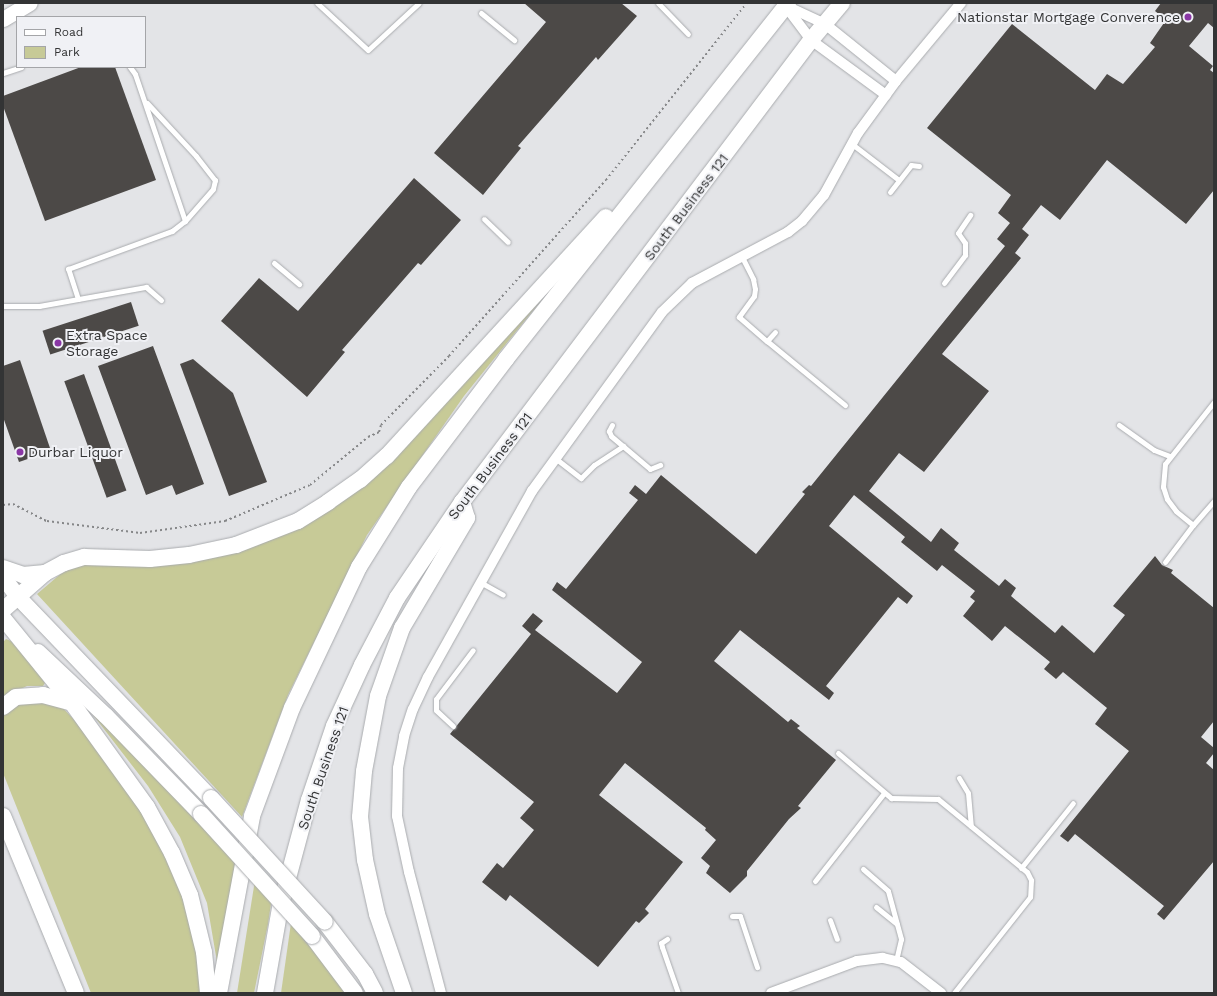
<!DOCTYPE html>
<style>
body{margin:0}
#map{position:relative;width:1217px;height:996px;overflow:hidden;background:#e3e4e7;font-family:"Work Sans",sans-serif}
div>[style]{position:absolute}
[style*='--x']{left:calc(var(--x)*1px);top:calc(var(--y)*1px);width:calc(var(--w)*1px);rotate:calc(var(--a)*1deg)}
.green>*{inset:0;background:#c7ca97}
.building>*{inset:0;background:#4c4947;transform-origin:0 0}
.path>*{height:2px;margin-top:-1px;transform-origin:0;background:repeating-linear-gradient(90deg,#868789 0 2px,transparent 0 5px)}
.roads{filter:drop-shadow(0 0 1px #a9abae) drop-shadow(0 0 1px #a9abae)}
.lane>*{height:5px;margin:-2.5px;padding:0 2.5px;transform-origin:2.5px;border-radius:2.5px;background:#fff}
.street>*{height:10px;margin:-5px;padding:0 5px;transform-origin:5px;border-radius:5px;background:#fff}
.secondary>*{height:15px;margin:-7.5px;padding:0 7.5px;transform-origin:7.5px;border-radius:7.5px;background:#fff}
.primary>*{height:16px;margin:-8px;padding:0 8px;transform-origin:8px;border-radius:8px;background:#fff}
.bridges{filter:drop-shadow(0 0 1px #a9abae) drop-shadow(0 0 1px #a9abae)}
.primary-bridge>*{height:16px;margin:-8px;padding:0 8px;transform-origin:8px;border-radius:8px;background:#fff}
.dots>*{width:11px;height:11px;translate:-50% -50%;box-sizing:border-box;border:2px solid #f0f1f5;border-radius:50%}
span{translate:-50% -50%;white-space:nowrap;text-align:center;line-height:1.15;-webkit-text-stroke:4px #f0f1f5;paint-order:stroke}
.poi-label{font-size:14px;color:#333435}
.right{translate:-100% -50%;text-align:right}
.left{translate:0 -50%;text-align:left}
.street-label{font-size:14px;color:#333435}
.frame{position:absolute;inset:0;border:4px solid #333435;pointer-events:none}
.legend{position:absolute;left:16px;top:16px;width:130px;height:52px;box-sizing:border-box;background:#f0f1f5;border:1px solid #a4a5a8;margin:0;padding:5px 7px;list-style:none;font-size:12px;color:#333435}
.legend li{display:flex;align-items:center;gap:8px;height:20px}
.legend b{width:20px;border:1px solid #a4a5a8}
</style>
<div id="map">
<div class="green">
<i style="clip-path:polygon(539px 293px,544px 297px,464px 396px,367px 535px,288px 695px,242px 817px,37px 594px,64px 571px,79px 565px,172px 562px,328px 507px)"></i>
<i style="clip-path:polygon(6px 639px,11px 641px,29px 662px,45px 683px,43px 686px,27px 686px,3px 697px,3px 642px)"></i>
<i style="clip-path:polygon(36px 700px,62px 707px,80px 726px,141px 808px,171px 861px,199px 951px,201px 993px,91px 993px,3px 773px,3px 716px,18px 704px)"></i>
<i style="clip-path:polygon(83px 702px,236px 858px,218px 968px,207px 903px,180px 837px,148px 786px)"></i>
<i style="clip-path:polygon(255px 880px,272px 897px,268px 924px,254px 993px,237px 993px)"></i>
<i style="clip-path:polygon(292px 916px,352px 993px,281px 993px)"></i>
</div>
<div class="building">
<i style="clip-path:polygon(524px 3px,621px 3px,637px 16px,598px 60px,596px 57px,518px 146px,521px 148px,483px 195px,434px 153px,546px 22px)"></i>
<i style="clip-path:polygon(1161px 3px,1214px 3px,1214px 28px,1208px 23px,1189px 46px,1213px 66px,1210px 70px,1214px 73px,1214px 190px,1186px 224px,1107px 160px,1060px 220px,1041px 205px,1022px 229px,1029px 235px,1015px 253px,1021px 258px,942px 354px,989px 391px,924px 472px,899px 453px,869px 491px,931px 542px,941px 528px,959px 543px,954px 550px,999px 586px,1005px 579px,1016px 588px,1011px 596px,1055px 633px,1062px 625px,1094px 653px,1125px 615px,1113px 606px,1155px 556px,1162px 565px,1173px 570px,1171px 573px,1214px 608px,1214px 721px,1201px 737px,1214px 748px,1214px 753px,1206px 763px,1214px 770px,1214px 861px,1164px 920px,1157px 914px,1164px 906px,1075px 834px,1068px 842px,1060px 836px,1129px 751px,1095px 724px,1107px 708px,1063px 672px,1056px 679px,1044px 669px,1050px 662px,1005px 626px,992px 641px,963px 616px,975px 601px,970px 597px,975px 591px,942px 565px,937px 571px,901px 542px,905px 537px,854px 495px,829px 526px,913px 596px,907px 604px,898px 597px,826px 686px,834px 693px,829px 700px,740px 630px,714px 661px,788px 722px,791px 719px,800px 726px,797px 728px,836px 760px,798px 806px,801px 808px,789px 819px,747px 871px,747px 876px,730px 893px,706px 873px,710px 866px,701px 858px,716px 840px,705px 830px,706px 828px,625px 763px,599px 795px,683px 862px,645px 909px,649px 913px,639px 923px,636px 921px,598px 967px,510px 895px,506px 901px,482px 882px,497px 863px,503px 868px,534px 830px,520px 818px,534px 802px,450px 734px,531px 634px,522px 626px,533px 613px,543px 621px,535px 630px,617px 693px,642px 662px,552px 590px,557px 582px,566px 589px,638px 500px,629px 493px,635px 485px,646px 494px,661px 475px,756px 554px,805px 494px,802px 492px,809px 485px,811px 486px,1005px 246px,997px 239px,1010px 223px,998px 213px,1011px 195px,927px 128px,1012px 24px,1095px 90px,1107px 74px,1123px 84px,1155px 47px,1150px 43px,1166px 20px,1155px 11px)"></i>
<i style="clip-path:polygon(81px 67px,115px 67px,156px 180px,45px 221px,3px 106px,3px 96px)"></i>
<i style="clip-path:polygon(414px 178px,461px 220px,421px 265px,418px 263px,342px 350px,345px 352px,307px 397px,221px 321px,259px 278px,298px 311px)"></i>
<i style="left:131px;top:302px;width:25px;height:93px;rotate:72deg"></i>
<i style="clip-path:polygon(153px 346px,204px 484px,176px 495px,172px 485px,146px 495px,98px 366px)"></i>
<i style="clip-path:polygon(193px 359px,233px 393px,267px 482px,229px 496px,180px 364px)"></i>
<i style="clip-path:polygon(20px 360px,51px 451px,19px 462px,3px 417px,3px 366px)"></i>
<i style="left:84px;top:374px;width:124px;height:21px;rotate:70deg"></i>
</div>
<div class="path">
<i style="--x:3;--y:505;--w:10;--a:-6"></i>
<i style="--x:13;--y:504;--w:38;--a:27"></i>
<i style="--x:47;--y:521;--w:94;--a:7.4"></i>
<i style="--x:140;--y:533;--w:86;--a:-8"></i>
<i style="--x:225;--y:521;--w:92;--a:-23"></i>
<i style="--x:310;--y:485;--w:75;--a:-39.6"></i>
<i style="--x:368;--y:437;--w:12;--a:-24"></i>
<i style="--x:379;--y:432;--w:7;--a:-74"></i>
<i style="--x:381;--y:425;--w:97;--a:-45.4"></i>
<i style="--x:449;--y:356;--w:236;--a:-48.3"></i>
<i style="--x:606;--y:180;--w:226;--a:-51.5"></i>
</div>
<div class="roads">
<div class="lane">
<i style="--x:317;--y:3;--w:69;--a:42.7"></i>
<i style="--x:368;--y:50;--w:69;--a:-42.7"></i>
<i style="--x:658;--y:3;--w:43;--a:45.9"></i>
<i style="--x:481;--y:13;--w:43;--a:39.3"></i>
<i style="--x:3;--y:73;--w:19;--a:-18"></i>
<i style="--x:147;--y:103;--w:72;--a:47.2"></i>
<i style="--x:196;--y:156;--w:31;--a:52"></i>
<i style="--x:215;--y:180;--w:9;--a:103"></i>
<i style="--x:213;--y:189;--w:43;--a:131.2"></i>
<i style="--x:852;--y:144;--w:59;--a:37.5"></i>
<i style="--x:890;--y:192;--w:34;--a:-52"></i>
<i style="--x:911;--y:165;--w:8;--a:7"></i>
<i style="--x:484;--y:219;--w:33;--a:44"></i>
<i style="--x:742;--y:257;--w:25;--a:63"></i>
<i style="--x:753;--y:279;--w:10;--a:79"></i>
<i style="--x:755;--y:289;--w:7;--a:98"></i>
<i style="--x:754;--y:296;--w:26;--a:126"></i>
<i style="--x:739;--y:317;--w:37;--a:41"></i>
<i style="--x:767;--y:341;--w:12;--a:-48"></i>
<i style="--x:274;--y:263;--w:33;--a:40"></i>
<i style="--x:944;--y:283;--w:35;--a:-53"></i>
<i style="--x:965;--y:255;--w:12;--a:-90"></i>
<i style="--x:965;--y:243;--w:12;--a:-125"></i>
<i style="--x:958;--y:233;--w:22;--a:-56"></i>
<i style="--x:78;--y:299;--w:32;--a:-108"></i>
<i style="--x:68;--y:269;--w:111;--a:-20.1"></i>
<i style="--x:172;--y:231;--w:16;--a:-38"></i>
<i style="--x:185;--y:221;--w:155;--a:-108.8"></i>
<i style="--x:135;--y:74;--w:9;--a:-126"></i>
<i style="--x:3;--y:306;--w:36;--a:0"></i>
<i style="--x:39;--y:306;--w:109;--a:-10.1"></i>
<i style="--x:146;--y:287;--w:20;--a:41"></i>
<i style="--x:767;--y:341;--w:101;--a:39.4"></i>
<i style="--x:612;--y:425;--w:7;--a:117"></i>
<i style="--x:609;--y:431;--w:5;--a:68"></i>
<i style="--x:611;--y:436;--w:51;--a:40.2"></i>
<i style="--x:650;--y:469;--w:11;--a:-22"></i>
<i style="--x:1119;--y:425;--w:43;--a:35.5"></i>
<i style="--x:1154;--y:450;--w:17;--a:21"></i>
<i style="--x:555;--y:458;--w:33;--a:38"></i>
<i style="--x:581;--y:478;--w:18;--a:-45"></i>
<i style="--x:594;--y:465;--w:35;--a:-33"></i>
<i style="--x:1193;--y:525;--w:32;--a:-49"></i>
<i style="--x:1165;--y:562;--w:46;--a:-52.9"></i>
<i style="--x:1193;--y:525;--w:22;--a:-141"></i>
<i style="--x:1176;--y:511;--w:15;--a:-127"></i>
<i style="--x:1167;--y:499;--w:13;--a:-108"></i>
<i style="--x:1163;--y:487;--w:23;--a:-85"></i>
<i style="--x:1165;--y:464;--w:79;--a:-51.7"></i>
<i style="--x:480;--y:582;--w:26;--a:29"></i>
<i style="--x:453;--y:726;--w:23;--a:-137"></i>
<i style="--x:436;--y:710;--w:11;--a:-90"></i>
<i style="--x:436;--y:699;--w:61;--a:-52.9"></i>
<i style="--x:838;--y:753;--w:70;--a:40.3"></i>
<i style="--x:891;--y:798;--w:47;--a:1.2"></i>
<i style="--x:938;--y:799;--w:115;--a:39.4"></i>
<i style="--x:1027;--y:872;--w:9;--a:63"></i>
<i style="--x:1031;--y:880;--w:17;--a:93"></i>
<i style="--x:1030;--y:897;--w:122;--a:128.4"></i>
<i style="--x:959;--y:778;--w:17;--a:59"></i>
<i style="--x:968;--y:793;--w:33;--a:85"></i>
<i style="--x:1021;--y:868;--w:83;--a:-51.3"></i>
<i style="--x:863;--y:869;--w:33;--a:41"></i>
<i style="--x:888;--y:891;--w:50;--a:74.8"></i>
<i style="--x:901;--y:939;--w:22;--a:103"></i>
<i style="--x:815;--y:881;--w:112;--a:-51.9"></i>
<i style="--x:876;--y:907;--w:27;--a:39"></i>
<i style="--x:732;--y:916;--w:8;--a:0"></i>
<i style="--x:740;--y:916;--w:54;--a:71.6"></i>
<i style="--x:830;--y:920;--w:20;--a:70"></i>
<i style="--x:667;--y:939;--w:7;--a:146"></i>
<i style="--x:661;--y:943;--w:4;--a:76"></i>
<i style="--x:662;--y:947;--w:49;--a:70.8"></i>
</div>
<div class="street">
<i style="--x:782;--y:4;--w:47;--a:24.9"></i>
<i style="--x:825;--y:24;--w:91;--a:38.8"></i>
<i style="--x:787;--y:8;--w:40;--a:53"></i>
<i style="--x:811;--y:40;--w:93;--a:36.3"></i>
<i style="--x:441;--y:993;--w:125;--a:-104.8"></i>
<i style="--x:409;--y:872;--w:57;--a:-102.1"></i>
<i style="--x:397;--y:816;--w:48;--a:-88.8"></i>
<i style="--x:398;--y:768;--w:33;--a:-79"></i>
<i style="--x:404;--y:736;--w:28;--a:-72"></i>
<i style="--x:413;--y:709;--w:35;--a:-65"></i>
<i style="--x:428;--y:677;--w:213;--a:-60.8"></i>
<i style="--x:532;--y:491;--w:221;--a:-54"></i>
<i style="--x:662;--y:312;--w:42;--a:-44"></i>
<i style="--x:692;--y:283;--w:109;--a:-28"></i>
<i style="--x:788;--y:232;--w:18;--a:-38"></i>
<i style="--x:802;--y:221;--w:34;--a:-50"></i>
<i style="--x:824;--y:195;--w:71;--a:-61.3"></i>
<i style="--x:858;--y:133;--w:64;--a:-53.8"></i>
<i style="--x:896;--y:81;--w:102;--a:-50.2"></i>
<i style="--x:771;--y:993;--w:92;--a:-20.4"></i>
<i style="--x:857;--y:961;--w:26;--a:-7"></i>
<i style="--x:883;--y:958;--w:18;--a:13"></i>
<i style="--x:901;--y:962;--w:51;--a:37.8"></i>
</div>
<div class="secondary">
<i style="--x:3;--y:19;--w:31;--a:-31"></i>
</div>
<div class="primary">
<i style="--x:3;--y:568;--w:21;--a:19"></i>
<i style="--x:23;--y:575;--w:22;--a:-5"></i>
<i style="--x:3;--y:577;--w:25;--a:53"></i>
<i style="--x:18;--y:597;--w:279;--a:46.2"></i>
<i style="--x:3;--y:610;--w:56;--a:-41.4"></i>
<i style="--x:45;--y:573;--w:21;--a:-28"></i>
<i style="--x:64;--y:563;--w:21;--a:-17"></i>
<i style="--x:84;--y:557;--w:66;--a:1.7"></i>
<i style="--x:150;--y:559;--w:39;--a:-6"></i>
<i style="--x:189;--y:555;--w:48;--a:-12"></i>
<i style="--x:236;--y:545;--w:66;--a:-21.2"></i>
<i style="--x:298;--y:521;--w:36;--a:-32"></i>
<i style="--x:328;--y:502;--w:39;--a:-35"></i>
<i style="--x:360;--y:480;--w:36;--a:-42"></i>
<i style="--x:387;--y:456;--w:324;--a:-47.5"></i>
<i style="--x:3;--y:618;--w:109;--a:50.9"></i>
<i style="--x:72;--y:703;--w:128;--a:54.2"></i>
<i style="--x:147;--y:807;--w:52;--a:61.5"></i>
<i style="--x:172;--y:853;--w:46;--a:66.8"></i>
<i style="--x:190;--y:895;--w:59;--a:76.2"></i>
<i style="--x:204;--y:952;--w:41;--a:84.4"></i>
<i style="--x:38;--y:652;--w:93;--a:43.3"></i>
<i style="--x:106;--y:716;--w:136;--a:45.9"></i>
<i style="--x:3;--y:707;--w:16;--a:-38"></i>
<i style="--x:16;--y:697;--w:27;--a:-4"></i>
<i style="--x:43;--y:695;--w:30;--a:15"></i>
<i style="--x:3;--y:816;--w:191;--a:67.6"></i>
<i style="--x:325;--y:922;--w:66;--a:52.4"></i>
<i style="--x:365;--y:974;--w:21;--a:62"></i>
<i style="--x:312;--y:936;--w:71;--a:53"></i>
<i style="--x:219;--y:993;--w:180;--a:-79.4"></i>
<i style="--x:252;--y:816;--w:115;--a:-69.7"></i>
<i style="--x:292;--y:708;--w:156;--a:-64.6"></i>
<i style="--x:359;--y:567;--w:94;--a:-58"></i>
<i style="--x:409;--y:487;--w:161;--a:-52.8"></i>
<i style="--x:506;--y:359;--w:454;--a:-51.6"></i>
<i style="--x:265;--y:993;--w:86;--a:-80"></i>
<i style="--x:280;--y:908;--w:112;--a:-75"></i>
<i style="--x:309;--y:800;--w:78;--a:-71.3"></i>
<i style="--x:334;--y:726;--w:67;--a:-65.3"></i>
<i style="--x:362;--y:665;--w:76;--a:-62.4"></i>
<i style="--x:397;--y:598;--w:116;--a:-55.9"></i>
<i style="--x:462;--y:502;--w:579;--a:-52.93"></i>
<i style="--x:811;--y:40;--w:48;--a:-50"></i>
<i style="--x:404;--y:993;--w:83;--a:-108.9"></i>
<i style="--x:377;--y:914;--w:55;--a:-102.5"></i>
<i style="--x:365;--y:860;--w:43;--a:-96.6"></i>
<i style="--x:360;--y:817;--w:46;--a:-85"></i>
<i style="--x:364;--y:771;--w:76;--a:-79.4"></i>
<i style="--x:378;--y:696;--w:72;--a:-70.6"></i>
<i style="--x:402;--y:628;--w:128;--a:-59.4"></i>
<i style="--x:467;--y:518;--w:17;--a:-107"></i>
</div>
</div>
<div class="bridges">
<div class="primary-bridge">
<i style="--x:211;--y:798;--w:168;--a:47.4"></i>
<i style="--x:201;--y:814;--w:165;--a:47.7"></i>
</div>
</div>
<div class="dots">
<i style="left:1188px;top:17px;background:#8a37a5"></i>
<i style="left:58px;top:343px;background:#8a37a5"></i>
<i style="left:20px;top:452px;background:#8a37a5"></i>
</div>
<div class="poi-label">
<span class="right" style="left:1180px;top:17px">Nationstar Mortgage Converence</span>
<span class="left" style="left:66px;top:343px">Extra Space<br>Storage</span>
<span class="left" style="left:28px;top:452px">Durbar Liquor</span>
</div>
<div class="street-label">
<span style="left:686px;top:207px;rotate:-53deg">South Business 121</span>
<span style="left:490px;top:466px;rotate:-53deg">South Business 121</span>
<span style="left:323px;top:768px;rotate:-71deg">South Business 121</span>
</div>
<div class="frame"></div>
<ul class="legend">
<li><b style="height:5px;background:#fff"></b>Road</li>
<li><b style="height:11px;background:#c7ca97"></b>Park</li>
</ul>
</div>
